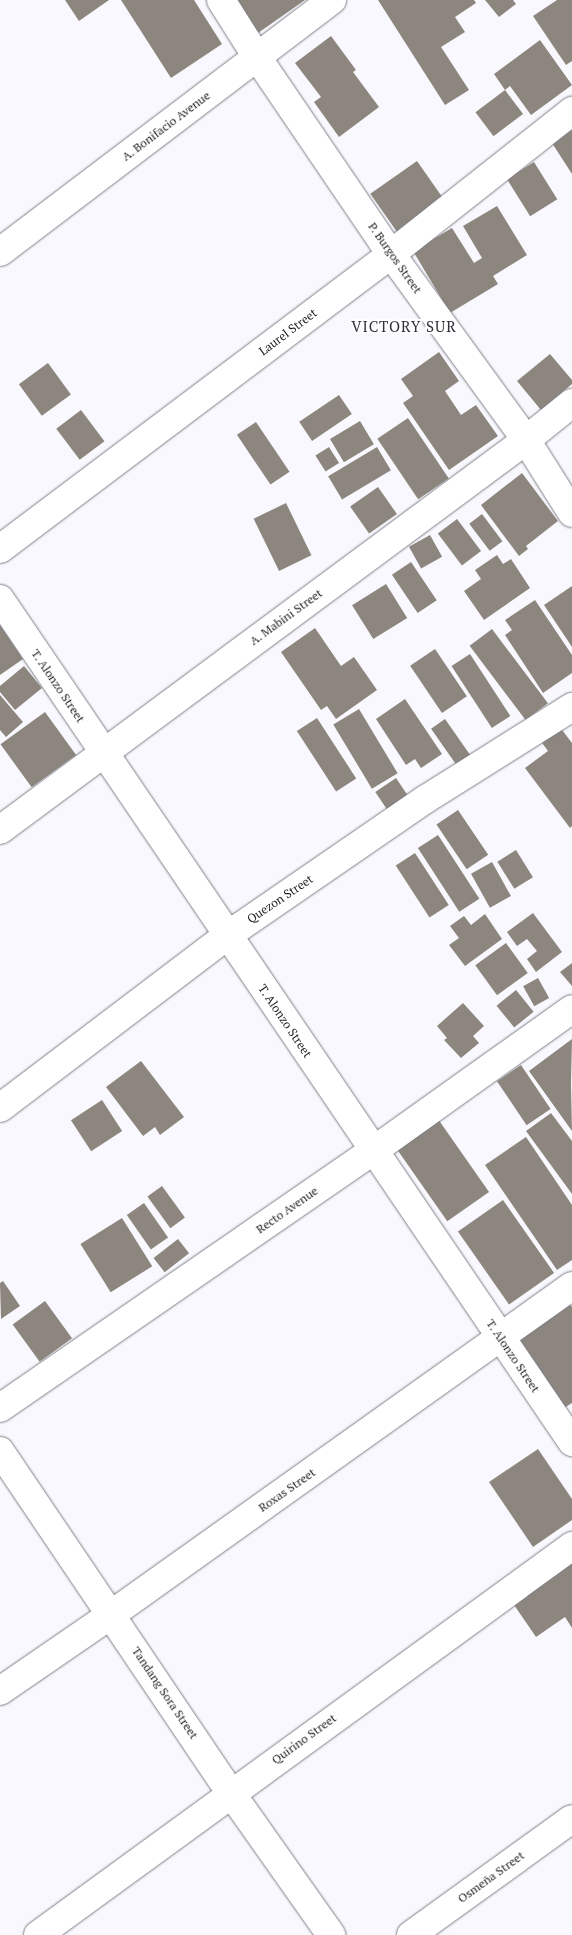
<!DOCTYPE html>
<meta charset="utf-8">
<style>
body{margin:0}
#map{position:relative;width:572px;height:1935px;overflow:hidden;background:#f8f8fe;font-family:"PT Serif",serif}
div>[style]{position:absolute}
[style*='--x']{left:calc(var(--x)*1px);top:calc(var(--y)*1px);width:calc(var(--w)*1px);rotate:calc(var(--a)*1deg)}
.building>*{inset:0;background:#8d867e;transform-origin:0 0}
.roads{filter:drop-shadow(0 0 1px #808089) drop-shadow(0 0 1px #808089)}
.minor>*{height:28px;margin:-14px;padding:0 14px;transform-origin:14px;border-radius:14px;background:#fff}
span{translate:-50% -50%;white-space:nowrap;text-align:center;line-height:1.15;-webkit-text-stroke:4px #fff;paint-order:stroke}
.street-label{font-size:12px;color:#1e1e21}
.quarter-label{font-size:15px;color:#313139;letter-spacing:1px}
</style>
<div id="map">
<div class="building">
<i style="clip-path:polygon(65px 0,109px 0,79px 21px)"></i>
<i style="clip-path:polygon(121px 0,194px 0,222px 44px,171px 78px)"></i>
<i style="clip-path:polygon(234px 0,305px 0,258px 33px)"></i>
<i style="clip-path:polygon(378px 0,474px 0,476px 3px,455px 17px,465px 32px,441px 47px,469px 90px,445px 105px)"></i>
<i style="clip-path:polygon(485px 0,513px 0,516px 4px,499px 17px)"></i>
<i style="clip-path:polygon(557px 0,572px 0,572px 61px,566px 65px,533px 16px)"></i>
<i style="clip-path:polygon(331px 36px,356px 70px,353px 72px,379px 107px,339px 137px,314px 102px,321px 97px,295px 63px)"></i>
<i style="clip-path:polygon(540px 40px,572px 85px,531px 115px,510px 86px,505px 90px,494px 74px)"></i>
<i style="left:505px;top:90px;width:30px;height:37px;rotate:53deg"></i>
<i style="clip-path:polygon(572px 130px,572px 174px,552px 143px)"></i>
<i style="left:417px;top:161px;width:47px;height:57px;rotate:55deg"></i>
<i style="left:534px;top:162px;width:44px;height:32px;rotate:58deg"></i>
<i style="clip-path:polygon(497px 206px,527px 255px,493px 276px,498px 284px,450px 313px,413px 251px,452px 228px,474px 263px,482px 258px,463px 226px)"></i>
<i style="clip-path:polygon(439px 352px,459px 381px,445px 391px,461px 415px,476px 405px,498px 436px,449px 470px,403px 403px,413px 396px,401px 379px)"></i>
<i style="clip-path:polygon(550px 354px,572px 380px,572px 384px,541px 410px,517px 381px)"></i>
<i style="left:48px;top:363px;width:39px;height:36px;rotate:54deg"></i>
<i style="left:339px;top:395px;width:23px;height:48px;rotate:56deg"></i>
<i style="left:81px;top:410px;width:39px;height:31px;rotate:53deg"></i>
<i style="left:408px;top:418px;width:73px;height:37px;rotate:56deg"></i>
<i style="left:360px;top:421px;width:27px;height:35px;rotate:59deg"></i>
<i style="left:256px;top:422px;width:60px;height:23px;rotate:56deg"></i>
<i style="left:329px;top:447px;width:19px;height:16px;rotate:58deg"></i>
<i style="left:377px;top:447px;width:27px;height:57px;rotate:59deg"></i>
<i style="clip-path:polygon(522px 473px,558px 521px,526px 546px,528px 549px,519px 556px,481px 505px)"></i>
<i style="left:378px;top:487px;width:33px;height:34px;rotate:55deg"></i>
<i style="left:286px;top:503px;width:58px;height:36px;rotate:64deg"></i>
<i style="left:482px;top:514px;width:34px;height:16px;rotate:53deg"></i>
<i style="left:457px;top:519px;width:40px;height:24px;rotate:53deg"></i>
<i style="left:430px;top:535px;width:25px;height:24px;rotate:61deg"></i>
<i style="clip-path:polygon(497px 555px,503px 564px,511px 559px,530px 588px,484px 620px,464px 591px,481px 579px,475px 570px)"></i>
<i style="left:411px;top:562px;width:46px;height:23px;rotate:56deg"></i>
<i style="left:386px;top:584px;width:40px;height:40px;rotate:58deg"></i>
<i style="clip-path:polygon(572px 586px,572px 647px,544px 605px)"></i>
<i style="clip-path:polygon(535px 600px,572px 655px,572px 673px,543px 693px,505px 635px,512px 630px,505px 620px)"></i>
<i style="clip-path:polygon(0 625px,23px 659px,0 675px)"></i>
<i style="clip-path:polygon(315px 628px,341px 666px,354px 657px,377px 690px,336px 719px,327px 706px,321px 710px,281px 652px)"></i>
<i style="left:492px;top:629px;width:93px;height:28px;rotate:53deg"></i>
<i style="left:435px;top:649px;width:57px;height:30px;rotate:56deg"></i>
<i style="left:470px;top:654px;width:74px;height:22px;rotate:57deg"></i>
<i style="clip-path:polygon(24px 666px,42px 688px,15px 710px,0 692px,0 686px)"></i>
<i style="clip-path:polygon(0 695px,23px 722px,6px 737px,0 730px)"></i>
<i style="clip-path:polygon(405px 699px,442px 754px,421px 768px,415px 759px,406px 765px,376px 719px)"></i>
<i style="left:359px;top:709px;width:75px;height:30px;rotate:59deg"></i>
<i style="left:45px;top:712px;width:53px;height:55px;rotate:54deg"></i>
<i style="left:317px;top:718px;width:72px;height:24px;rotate:57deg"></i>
<i style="left:445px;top:719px;width:47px;height:17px;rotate:55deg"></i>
<i style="clip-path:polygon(559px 726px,572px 743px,572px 826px,570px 828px,525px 768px,548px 751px,540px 740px)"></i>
<i style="left:396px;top:778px;width:25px;height:25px;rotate:56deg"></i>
<i style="left:458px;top:810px;width:54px;height:26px;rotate:56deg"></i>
<i style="left:438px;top:835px;width:76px;height:24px;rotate:57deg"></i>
<i style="left:516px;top:850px;width:32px;height:22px;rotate:58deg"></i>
<i style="left:415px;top:853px;width:62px;height:23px;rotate:57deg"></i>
<i style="left:492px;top:862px;width:39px;height:24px;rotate:61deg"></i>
<i style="clip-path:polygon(533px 913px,562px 952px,536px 972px,527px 959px,537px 951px,527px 939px,517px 946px,507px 932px)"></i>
<i style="clip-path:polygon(485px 914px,502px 939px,465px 966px,449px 945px,459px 938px,450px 926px,464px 916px,471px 925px)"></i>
<i style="left:506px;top:943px;width:37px;height:38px;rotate:54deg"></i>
<i style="clip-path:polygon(572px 963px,572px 986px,560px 972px)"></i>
<i style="left:538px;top:978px;width:23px;height:17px;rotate:61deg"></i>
<i style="left:516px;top:990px;width:28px;height:25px;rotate:51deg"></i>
<i style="clip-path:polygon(463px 1003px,484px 1026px,473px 1036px,479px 1043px,461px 1058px,444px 1040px,447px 1038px,437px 1026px)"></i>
<i style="clip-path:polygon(572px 1039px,571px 1083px,572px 1131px,529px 1071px)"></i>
<i style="clip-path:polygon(141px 1061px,184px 1117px,160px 1135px,155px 1127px,143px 1136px,106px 1087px)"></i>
<i style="left:521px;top:1065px;width:53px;height:29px;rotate:56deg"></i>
<i style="left:102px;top:1100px;width:37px;height:37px;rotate:57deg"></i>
<i style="clip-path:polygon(551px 1113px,572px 1141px,572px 1194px,526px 1131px)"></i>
<i style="left:438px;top:1119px;width:89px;height:51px;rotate:55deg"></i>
<i style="clip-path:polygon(526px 1137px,572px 1205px,572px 1260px,557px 1270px,485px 1165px)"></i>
<i style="left:162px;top:1186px;width:39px;height:18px;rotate:54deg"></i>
<i style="left:503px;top:1200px;width:89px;height:55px;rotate:55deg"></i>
<i style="left:144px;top:1203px;width:42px;height:21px;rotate:55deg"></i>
<i style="left:122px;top:1218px;width:57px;height:49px;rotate:58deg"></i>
<i style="left:178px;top:1239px;width:18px;height:31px;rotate:52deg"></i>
<i style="clip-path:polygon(3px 1281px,20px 1306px,1px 1319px,0 1283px)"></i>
<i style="left:45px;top:1301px;width:46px;height:40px;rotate:54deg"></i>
<i style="clip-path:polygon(570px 1304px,572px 1307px,572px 1403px,564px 1408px,518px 1340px)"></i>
<i style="clip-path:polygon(538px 1449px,572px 1499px,572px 1520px,533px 1547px,489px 1482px)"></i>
<i style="clip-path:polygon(572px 1556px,572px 1628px,565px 1617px,536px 1637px,510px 1599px)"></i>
</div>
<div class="roads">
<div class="minor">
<i style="--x:221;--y:0;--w:67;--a:57.7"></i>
<i style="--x:257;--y:57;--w:238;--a:55.8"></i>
<i style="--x:391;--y:254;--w:230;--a:54"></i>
<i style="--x:526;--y:440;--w:86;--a:57.8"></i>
<i style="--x:0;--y:252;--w:417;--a:-37.2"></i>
<i style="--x:0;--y:549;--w:490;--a:-37"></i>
<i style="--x:391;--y:254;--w:231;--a:-38.3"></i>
<i style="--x:0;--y:599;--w:1019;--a:55.84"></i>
<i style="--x:0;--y:830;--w:655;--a:-36.55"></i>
<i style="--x:526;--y:440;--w:59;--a:-38.8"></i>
<i style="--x:0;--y:1108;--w:286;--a:-37.2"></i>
<i style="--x:228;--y:935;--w:240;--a:-34.5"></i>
<i style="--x:426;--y:799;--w:173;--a:-32.2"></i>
<i style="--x:0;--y:1408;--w:453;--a:-34.6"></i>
<i style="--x:373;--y:1151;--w:244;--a:-35.5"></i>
<i style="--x:0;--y:1451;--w:413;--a:56"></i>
<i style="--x:231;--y:1793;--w:174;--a:54.8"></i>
<i style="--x:0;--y:1691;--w:136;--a:-34.5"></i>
<i style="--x:112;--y:1614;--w:565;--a:-35.49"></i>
<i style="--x:38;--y:1935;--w:661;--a:-36.07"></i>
<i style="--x:411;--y:1935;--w:198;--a:-35.8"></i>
</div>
</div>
<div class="street-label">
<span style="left:166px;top:126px;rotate:-37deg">A. Bonifacio Avenue</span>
<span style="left:395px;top:258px;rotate:55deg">P. Burgos Street</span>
<span style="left:288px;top:332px;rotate:-37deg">Laurel Street</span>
<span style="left:286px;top:617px;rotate:-36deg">A. Mabini Street</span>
<span style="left:58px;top:686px;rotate:56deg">T. Alonzo Street</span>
<span style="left:280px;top:899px;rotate:-34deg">Quezon Street</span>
<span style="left:285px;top:1021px;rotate:56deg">T. Alonzo Street</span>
<span style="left:287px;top:1210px;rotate:-35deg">Recto Avenue</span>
<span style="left:513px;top:1356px;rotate:56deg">T. Alonzo Street</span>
<span style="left:287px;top:1490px;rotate:-35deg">Roxas Street</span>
<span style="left:165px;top:1693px;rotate:56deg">Tandang Sora Street</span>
<span style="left:304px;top:1739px;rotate:-36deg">Quirino Street</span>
<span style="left:491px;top:1877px;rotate:-36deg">Osmeña Street</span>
</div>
<div class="quarter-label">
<span style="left:404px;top:327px">VICTORY SUR</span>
</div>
</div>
